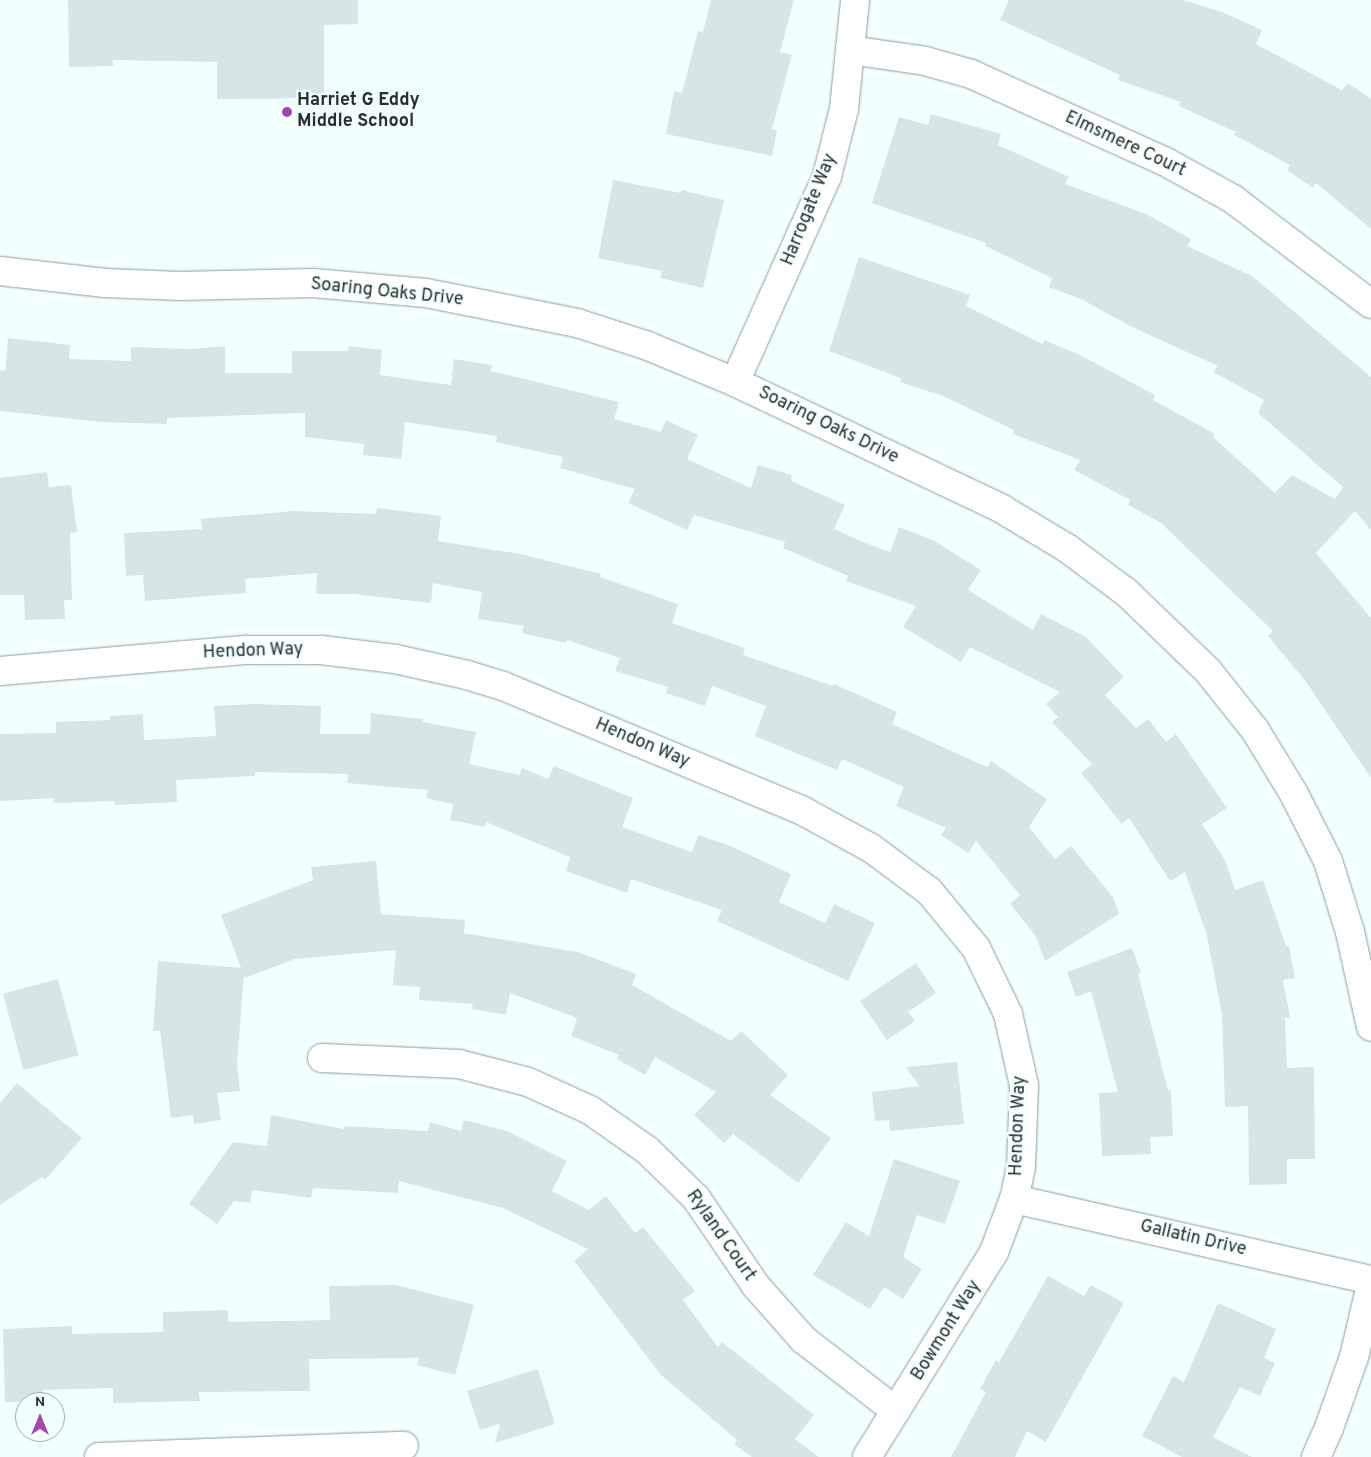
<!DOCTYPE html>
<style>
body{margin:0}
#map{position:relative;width:1371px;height:1457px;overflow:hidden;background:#f2ffff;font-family:Overpass,sans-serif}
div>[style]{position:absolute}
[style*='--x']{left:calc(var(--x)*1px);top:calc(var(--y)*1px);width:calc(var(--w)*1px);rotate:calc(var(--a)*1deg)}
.building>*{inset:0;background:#d6e5e6;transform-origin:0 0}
.roads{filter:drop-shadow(0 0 1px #8e9c9d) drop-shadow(0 0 1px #8e9c9d)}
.minor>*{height:28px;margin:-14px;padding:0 14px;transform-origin:14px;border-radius:14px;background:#fff}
.dots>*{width:14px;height:14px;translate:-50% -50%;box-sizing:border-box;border:2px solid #f2ffff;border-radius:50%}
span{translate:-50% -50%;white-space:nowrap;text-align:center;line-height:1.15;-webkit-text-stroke:4.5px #f2ffff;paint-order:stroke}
.poi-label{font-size:18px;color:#292f2f;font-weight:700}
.left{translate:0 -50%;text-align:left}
.street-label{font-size:18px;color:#292f2f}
.north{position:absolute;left:15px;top:1392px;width:50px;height:50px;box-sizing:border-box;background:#f2ffff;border:1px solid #a2acac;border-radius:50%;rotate:0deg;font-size:14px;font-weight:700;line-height:20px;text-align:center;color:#292f2f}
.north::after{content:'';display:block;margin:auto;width:18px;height:22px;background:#a047b3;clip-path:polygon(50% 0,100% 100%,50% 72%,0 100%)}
</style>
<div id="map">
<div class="building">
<i style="clip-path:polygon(68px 0,358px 0,358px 24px,324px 25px,324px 98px,217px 99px,217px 62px,113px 60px,113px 66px,69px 67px)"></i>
<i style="clip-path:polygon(711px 0,794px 0,780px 52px,792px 55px,772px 129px,777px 130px,772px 156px,666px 134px,674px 91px,682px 93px,698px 31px,703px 32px)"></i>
<i style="clip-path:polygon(1009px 0,1183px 0,1222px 12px,1262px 30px,1256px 44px,1342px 90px,1348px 83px,1371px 99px,1371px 229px,1316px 183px,1313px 188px,1287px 170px,1290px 165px,1234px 135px,1236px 132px,1179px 106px,1181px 102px,1118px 80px,1120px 75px,1000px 20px)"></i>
<i style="clip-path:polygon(931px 114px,1001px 134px,998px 145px,1069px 177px,1065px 184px,1146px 214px,1191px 239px,1187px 246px,1252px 276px,1371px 377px,1371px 530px,1355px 511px,1316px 553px,1371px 618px,1371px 778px,1306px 682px,1268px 636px,1273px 631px,1161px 523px,1128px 505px,1130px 500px,1074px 470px,1080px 460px,1013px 434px,1014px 430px,943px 396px,900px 382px,901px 378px,829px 351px,859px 257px,970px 295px,966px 306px,1043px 344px,1044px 340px,1082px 356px,1155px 395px,1153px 400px,1215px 434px,1213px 437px,1275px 493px,1292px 475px,1335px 499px,1343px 487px,1258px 413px,1264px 400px,1213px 372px,1218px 366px,1134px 328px,1081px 299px,1049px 287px,1052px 278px,985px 246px,986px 243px,872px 203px,899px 117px,928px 125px)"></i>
<i style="clip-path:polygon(613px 180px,681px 193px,681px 190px,724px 200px,703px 288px,660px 278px,662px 271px,598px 258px)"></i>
<i style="clip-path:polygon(8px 338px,70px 345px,69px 359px,131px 361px,131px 347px,190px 349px,225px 346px,225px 373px,292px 373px,292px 351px,348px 351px,349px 346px,382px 350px,380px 375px,421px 381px,451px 385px,454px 359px,492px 365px,491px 371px,619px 402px,614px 419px,661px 432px,666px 420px,698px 435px,687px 459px,751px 488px,758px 465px,792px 475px,791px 481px,845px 505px,834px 529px,863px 542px,890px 552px,899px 527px,933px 540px,981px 570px,968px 590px,1033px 630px,1041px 614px,1086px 637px,1124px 677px,1105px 695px,1136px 728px,1148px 719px,1166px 742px,1176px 734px,1227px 808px,1202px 824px,1225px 860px,1235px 890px,1263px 880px,1286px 946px,1289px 946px,1295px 978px,1283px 980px,1290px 1017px,1285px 1018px,1287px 1068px,1314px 1067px,1315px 1159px,1287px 1159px,1287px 1184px,1249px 1185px,1248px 1106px,1225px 1107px,1222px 1015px,1207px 936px,1185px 872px,1170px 881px,1129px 818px,1122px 824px,1081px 773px,1092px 764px,1052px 722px,1058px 717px,1046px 704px,1060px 692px,970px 647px,961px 662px,903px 627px,916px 606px,846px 581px,848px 576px,783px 548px,785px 542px,694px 515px,687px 530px,628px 503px,635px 489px,560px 468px,563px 457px,496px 442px,497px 436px,405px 422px,401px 459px,363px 455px,364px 444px,305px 437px,305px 413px,167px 418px,167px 424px,101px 422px,0 411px,0 370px,5px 371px)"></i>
<i style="clip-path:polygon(47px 472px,49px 487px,71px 485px,77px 532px,70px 533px,72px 600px,64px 600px,65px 619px,25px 620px,24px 595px,0 595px,0 478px)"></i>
<i style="clip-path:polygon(377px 508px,441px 516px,438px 541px,520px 554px,601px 574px,600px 577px,678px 604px,672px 623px,745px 648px,743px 655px,833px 686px,834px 684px,897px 712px,892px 724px,987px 767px,991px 761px,1047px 799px,1029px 827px,1055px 859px,1071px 846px,1113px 897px,1119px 914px,1045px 961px,1035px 935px,1010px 904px,1020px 895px,976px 841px,968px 853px,941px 835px,946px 828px,896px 806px,904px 787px,842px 759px,837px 770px,755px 736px,766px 706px,712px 686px,705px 706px,666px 693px,668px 687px,615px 671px,620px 658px,567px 640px,566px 643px,522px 633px,524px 626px,478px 619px,482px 592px,433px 583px,431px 603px,353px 594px,316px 594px,317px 573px,245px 579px,246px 593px,145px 601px,143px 575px,126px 576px,124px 533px,202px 529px,201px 519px,293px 511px,376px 514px)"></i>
<i style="clip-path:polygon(252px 704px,321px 706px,320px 734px,370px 734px,371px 713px,423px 719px,423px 722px,476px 732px,469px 764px,519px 775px,522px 768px,548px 779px,554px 766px,633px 798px,622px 827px,692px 852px,698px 835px,728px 845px,791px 874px,779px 902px,825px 923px,834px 904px,875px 923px,848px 981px,717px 921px,722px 910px,631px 879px,627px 893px,566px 871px,570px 857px,486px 822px,485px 827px,450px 820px,453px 804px,426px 798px,428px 790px,347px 783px,348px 774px,255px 772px,255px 776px,176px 780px,177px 802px,115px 805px,114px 801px,54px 803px,54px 798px,0 801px,0 734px,56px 733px,56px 722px,110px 720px,110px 716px,143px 714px,144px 740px,216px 736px,214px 706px)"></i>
<i style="clip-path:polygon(376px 861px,381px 914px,465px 920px,464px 933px,578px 952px,636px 974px,632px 985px,731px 1041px,741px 1031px,788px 1075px,770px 1095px,831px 1138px,798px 1183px,733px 1134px,724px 1143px,694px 1115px,716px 1092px,655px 1057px,645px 1075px,617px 1059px,619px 1055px,571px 1036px,577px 1018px,510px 993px,506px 1015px,472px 1009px,473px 1004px,419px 1000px,420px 987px,393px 985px,396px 950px,295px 959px,245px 978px,244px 974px,237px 1063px,240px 1091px,217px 1093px,221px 1120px,194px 1124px,193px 1115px,171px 1118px,160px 1031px,153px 1031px,158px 961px,241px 968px,221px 915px,313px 880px,311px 867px)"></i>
<i style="clip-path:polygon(1132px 948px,1141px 973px,1138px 974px,1168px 1090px,1171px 1090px,1173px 1136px,1150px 1137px,1151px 1154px,1102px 1156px,1099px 1093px,1118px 1092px,1091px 991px,1076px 997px,1067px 972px)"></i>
<i style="clip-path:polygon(916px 963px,936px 993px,908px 1012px,915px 1021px,887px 1040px,860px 1001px)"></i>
<i style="left:58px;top:979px;width:79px;height:57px;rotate:75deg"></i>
<i style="clip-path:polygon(957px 1062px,964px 1124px,890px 1131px,889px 1120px,875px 1121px,872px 1092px,919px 1086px,906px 1067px)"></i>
<i style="clip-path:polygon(17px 1083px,82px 1138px,45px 1180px,42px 1177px,0 1205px,0 1103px)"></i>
<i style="clip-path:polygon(271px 1115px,344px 1129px,345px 1126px,428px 1131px,430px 1122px,461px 1131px,464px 1120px,507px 1131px,567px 1161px,552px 1191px,589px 1210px,606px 1196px,635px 1233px,643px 1227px,695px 1291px,683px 1300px,718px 1347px,722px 1342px,814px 1415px,795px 1439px,819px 1457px,752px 1457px,734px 1444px,737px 1440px,661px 1375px,574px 1261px,588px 1249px,503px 1208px,399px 1181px,398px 1193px,313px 1188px,311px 1198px,252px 1190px,250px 1203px,234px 1201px,217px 1224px,189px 1204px,233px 1142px,267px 1146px)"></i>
<i style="clip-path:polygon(894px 1159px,960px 1181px,945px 1224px,917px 1215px,903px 1257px,922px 1269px,903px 1299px,884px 1287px,870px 1309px,813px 1275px,846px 1222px,869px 1236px)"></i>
<i style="clip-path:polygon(1048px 1276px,1084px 1296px,1091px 1285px,1124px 1303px,1046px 1442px,1027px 1431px,1015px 1457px,951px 1457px,986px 1392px,980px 1389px,996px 1360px,999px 1362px)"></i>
<i style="clip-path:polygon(396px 1285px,474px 1305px,455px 1375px,417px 1365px,419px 1358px,309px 1359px,310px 1391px,199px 1392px,200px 1401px,113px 1403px,113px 1388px,43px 1390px,43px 1402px,5px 1402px,3px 1329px,72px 1326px,72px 1334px,163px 1332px,163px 1312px,228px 1310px,228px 1322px,330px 1320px,329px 1286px)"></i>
<i style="clip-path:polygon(1218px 1303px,1276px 1329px,1264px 1358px,1275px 1363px,1260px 1396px,1240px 1387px,1213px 1437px,1252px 1457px,1182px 1457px,1142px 1436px,1173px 1376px,1184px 1382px)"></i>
<i style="clip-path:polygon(538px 1369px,555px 1424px,495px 1443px,500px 1424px,480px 1430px,467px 1391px)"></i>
</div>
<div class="roads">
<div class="minor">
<i style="--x:850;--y:50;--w:76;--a:8.3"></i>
<i style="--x:925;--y:61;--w:48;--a:15.8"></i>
<i style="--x:971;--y:74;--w:214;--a:24.3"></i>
<i style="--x:1166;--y:162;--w:77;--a:28.9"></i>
<i style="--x:1233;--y:199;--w:173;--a:37.3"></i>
<i style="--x:0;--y:271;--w:106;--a:6.5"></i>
<i style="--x:105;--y:283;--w:75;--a:2.3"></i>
<i style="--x:180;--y:286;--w:133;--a:-1.3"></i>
<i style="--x:313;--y:283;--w:113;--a:5.1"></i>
<i style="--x:426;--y:293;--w:154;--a:11.2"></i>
<i style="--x:577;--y:323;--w:75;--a:17.9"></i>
<i style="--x:648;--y:346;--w:94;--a:22.5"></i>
<i style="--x:735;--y:382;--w:296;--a:25.4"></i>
<i style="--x:1002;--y:509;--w:76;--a:31"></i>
<i style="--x:1067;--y:548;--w:75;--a:36.9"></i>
<i style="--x:1127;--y:593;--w:112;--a:43.9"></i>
<i style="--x:1208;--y:671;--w:75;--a:51.5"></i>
<i style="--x:1255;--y:730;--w:75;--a:58.6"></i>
<i style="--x:1294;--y:794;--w:75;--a:63.1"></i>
<i style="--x:1328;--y:861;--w:74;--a:72.8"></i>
<i style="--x:1350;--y:932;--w:97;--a:77.5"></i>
<i style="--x:735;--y:382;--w:226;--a:-65.9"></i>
<i style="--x:827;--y:176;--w:69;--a:-75.8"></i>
<i style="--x:844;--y:109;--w:110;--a:-84.2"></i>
<i style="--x:0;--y:671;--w:248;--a:-4.9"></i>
<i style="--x:247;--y:650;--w:74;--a:0"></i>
<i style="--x:321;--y:650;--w:75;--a:6.9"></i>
<i style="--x:395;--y:659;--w:74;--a:12.5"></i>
<i style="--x:467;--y:675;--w:38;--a:17"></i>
<i style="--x:503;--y:686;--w:325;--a:22.6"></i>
<i style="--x:803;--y:811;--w:77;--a:28.6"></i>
<i style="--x:871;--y:848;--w:72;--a:36.6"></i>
<i style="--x:929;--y:891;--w:74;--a:50.5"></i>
<i style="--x:976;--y:948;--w:73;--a:64.1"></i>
<i style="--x:1008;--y:1014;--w:73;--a:77.3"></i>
<i style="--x:1024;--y:1085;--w:82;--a:92.1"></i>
<i style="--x:1021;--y:1167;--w:33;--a:102"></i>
<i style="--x:1014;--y:1199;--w:57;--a:110.7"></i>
<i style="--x:994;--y:1252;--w:241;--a:121.8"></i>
<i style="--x:322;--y:1058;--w:137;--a:2.5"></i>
<i style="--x:459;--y:1064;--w:71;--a:14.6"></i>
<i style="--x:528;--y:1082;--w:68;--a:24.3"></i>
<i style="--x:590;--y:1110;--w:70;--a:35.1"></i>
<i style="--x:647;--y:1150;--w:69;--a:44.4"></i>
<i style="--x:696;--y:1198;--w:107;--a:55.7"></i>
<i style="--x:756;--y:1286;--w:72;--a:48.4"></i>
<i style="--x:804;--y:1340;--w:116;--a:37.7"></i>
<i style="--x:1014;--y:1199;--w:366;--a:12.8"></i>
<i style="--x:99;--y:1457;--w:305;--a:-2.1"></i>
<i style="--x:1316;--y:1457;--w:32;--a:-66"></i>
<i style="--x:1329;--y:1428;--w:75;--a:-70.6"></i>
<i style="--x:1354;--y:1357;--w:74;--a:-76.7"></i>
</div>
</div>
<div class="dots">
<i style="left:287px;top:112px;background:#a047b3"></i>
</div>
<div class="poi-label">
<span class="left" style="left:297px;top:112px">Harriet G Eddy<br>Middle School</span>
</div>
<div class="street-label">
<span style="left:1125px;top:145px;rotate:25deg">Elmsmere Court</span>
<span style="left:810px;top:210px;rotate:-68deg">Harrogate Way</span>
<span style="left:387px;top:293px;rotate:6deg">Soaring Oaks Drive</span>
<span style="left:828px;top:426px;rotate:26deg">Soaring Oaks Drive</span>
<span style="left:253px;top:652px;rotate:-2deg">Hendon Way</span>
<span style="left:642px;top:744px;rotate:23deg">Hendon Way</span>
<span style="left:1019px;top:1126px;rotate:-88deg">Hendon Way</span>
<span style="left:720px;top:1236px;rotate:55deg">Ryland Court</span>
<span style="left:1193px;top:1239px;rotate:13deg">Gallatin Drive</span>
<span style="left:947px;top:1331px;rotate:-58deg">Bowmont Way</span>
</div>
<div class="north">N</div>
</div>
